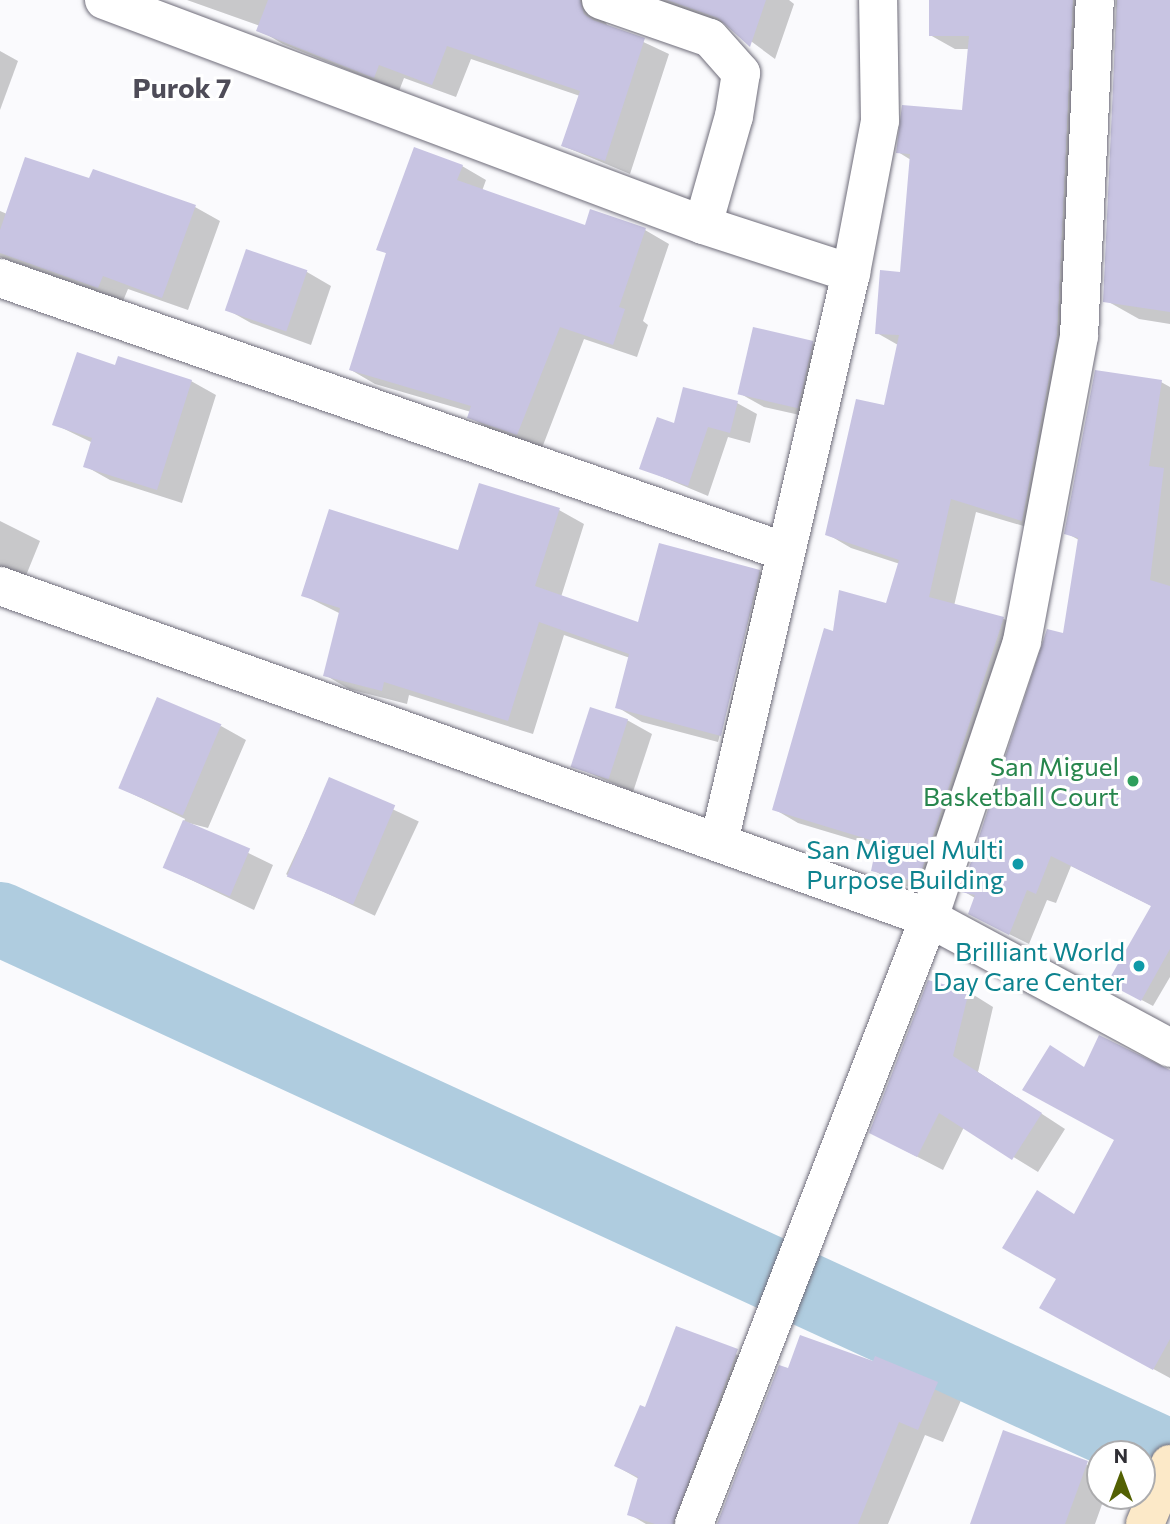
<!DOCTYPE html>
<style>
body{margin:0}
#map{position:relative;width:1170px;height:1524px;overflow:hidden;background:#fafafd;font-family:Commissioner,sans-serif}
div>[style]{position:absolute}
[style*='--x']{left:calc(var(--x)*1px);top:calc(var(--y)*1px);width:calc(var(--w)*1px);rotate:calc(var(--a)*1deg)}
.shadow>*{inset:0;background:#0003;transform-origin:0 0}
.river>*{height:74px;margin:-37px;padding:0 37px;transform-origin:37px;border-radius:37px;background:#afccdf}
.building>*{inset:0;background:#c8c4e2;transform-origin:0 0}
.roads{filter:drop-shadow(0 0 2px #6f6d7a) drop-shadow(0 0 2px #6f6d7a)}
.street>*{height:38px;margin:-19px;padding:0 19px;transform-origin:19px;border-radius:19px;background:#fff}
.secondary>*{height:38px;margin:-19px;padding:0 19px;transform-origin:19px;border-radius:19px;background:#fce9c8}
.dots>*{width:19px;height:19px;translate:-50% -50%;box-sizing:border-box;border:4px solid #fff;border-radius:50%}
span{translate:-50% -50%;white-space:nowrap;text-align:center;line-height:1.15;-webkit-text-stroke:6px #fff;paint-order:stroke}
.leisure-label{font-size:26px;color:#27864d}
.right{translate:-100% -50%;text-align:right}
.culture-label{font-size:26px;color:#0d838f}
.neighbourhood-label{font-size:28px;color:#4e4c58;font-weight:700}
.north{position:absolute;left:1086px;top:1440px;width:70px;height:70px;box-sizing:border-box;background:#fff;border:2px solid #acacae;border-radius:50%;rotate:0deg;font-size:19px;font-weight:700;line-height:28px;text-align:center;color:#302f35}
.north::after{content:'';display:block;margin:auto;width:24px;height:32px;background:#536103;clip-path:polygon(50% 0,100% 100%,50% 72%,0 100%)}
</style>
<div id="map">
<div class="shadow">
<i style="clip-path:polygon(187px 0,610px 0,603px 18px,607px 25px,669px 54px,630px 174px,563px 146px,580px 96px,471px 59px,456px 97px,404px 78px,399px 91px,283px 44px,259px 30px,260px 26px)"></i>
<i style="clip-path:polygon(656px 0,789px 0,794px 4px,775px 59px,729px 25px)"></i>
<i style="clip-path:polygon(931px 0,1103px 0,1047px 533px,976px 512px,954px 606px,1004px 619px,1028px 633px,943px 895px,897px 884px,873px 870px,878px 847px,798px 823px,774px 809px,835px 633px,887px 605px,900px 564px,851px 548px,827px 534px,885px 407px,898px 345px,877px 333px,902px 274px,911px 160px,898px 152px,963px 111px,970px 49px,955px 49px,930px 35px)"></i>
<i style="clip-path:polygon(1116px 0,1170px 0,1170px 324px,1139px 319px,1107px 301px)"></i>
<i style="clip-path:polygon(0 51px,18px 61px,0 110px)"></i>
<i style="clip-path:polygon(462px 166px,486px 180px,482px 191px,586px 227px,645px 230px,669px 244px,643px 321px,648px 325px,637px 357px,584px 339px,542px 448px,493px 431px,469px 417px,471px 412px,375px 384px,351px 370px,388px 254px,379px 249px)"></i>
<i style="clip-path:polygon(90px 180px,195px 207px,220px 221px,188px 310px,128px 289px,123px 301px,0 257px,0 211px,7px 214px)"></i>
<i style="clip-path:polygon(247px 251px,307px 272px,331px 286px,311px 345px,251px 323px,226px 309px)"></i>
<i style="clip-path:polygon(812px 343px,837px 357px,822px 420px,764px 407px,739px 393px)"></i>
<i style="clip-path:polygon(116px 367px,191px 381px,216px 395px,182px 503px,110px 480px,85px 466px,93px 443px,54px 424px)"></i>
<i style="clip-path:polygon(1161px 382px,1170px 387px,1170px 915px,1071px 866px,1056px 903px,1047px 900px,1029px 944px,989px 924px,975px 898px,963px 891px,1064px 635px,1079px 540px,1066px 533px)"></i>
<i style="clip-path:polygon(737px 403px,757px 414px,750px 443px,728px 437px,708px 496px,641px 468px,675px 425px)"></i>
<i style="clip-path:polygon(559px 510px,584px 524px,561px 597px,639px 625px,759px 571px,784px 585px,746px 749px,721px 743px,760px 575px,718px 742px,642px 722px,617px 707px,630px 658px,564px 635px,533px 734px,409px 695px,407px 704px,349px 689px,325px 675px,341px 614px,303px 595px,459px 553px)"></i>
<i style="clip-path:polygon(0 521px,40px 541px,25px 578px,0 573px)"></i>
<i style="clip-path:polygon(627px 720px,652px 734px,633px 792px,573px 766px)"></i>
<i style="clip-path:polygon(221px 726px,246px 740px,208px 828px,185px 822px,273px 865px,254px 910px,164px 867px,185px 819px,120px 788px)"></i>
<i style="left:330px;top:780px;width:98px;height:104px;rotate:25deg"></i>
<i style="clip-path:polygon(1170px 928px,1170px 977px,1153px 1006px,1110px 983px)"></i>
<i style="clip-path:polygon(969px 992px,993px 1007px,978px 1072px,1065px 1129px,1038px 1172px,964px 1127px,943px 1170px,871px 1133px)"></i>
<i style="clip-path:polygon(1085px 1069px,1170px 1072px,1170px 1378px,1061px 1319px,1058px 1279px,1076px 1216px,1116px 1140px)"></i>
<i style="clip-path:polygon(677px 1329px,761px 1365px,700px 1524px,646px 1524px,629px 1514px,639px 1479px,616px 1466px,646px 1410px)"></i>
<i style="clip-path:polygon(874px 1363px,937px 1383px,962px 1398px,943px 1442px,925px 1435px,888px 1524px,719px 1524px,789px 1370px)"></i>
<i style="clip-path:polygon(1004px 1432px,1100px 1470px,1100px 1496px,1105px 1496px,1095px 1524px,977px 1524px)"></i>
</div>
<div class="river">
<i style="--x:0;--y:919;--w:1288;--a:24.69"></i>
</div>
<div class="building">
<i style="clip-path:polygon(268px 0,580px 0,584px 14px,593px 20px,645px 38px,605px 161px,561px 146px,580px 91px,447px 46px,432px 85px,379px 65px,374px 78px,256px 31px)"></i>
<i style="clip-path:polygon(667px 0,766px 0,750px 47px,718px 18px)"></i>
<i style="clip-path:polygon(929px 0,1073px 0,1057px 336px,1022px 521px,951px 499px,929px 597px,1004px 617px,918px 882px,871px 871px,877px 842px,772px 810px,824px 628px,833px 631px,839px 590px,886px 603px,899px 560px,825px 535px,856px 399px,884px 405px,899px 335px,875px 334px,880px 270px,900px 272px,910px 154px,896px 153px,902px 105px,962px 110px,969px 36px,929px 36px)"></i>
<i style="clip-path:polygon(1117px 0,1170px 0,1170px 312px,1103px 302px)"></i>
<i style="clip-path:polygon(414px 147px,463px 165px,457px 180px,585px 225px,590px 209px,646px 228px,619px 307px,625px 309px,613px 345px,560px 327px,517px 435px,467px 418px,471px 406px,349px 370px,386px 253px,376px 250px)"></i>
<i style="clip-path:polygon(25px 157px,89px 178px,93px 169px,196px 205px,162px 298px,103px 276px,98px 288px,0 253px,0 230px)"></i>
<i style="left:246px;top:249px;width:65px;height:65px;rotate:19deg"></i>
<i style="left:753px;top:327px;width:62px;height:69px;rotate:13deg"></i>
<i style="clip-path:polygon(77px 352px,115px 365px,118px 356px,192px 380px,157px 490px,83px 467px,92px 438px,52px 425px)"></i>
<i style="clip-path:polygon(1095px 370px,1162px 380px,1149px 466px,1164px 468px,1150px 580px,1170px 586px,1170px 949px,1141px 1001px,1107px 983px,1151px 906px,1051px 856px,1036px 894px,1027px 890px,1009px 935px,968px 914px,975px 895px,961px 892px,1047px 629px,1063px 633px,1078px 538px,1064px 534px)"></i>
<i style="clip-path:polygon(683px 387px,738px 401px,730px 433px,708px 427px,688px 486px,639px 469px,657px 417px,674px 423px)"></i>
<i style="clip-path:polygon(479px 483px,560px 508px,535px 586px,638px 622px,659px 543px,760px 570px,721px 736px,615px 708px,629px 654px,539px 622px,508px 721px,384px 682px,382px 691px,323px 676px,340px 608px,301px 596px,329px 509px,458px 550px)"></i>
<i style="left:157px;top:697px;width:70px;height:99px;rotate:23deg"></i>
<i style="left:590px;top:707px;width:40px;height:63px;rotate:18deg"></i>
<i style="left:329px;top:777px;width:72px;height:108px;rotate:23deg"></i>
<i style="left:183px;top:820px;width:73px;height:52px;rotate:23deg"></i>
<i style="clip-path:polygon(928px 980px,969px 991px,953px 1056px,1042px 1113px,1012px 1160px,939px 1113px,917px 1157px,869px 1133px)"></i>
<i style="clip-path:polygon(1099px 1035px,1170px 1070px,1170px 1339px,1153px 1370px,1039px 1308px,1056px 1279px,1002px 1248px,1037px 1190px,1074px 1214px,1114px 1140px,1022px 1090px,1050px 1045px,1084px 1067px)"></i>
<i style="clip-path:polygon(676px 1326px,738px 1349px,673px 1524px,655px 1524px,627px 1515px,638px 1477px,614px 1466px,640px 1405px,645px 1407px)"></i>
<i style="clip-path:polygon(800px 1335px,873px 1361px,875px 1356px,938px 1382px,918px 1430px,899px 1422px,858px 1524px,717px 1524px,779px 1365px,788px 1368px)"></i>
<i style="clip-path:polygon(1003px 1430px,1088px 1461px,1065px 1524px,970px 1524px)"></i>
</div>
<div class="roads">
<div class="street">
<i style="--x:104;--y:0;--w:640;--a:20.59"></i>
<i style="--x:703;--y:225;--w:156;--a:18"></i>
<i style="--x:601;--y:0;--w:115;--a:19.2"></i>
<i style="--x:710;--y:38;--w:47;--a:48.5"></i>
<i style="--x:741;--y:73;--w:44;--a:99.2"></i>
<i style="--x:734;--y:116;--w:113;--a:105.9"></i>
<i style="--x:0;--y:278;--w:832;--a:19.22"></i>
<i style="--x:0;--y:586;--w:987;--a:19.67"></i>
<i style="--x:929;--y:918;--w:274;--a:28.3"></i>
<i style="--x:719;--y:842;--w:584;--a:-76.94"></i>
<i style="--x:851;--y:273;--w:155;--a:-79.2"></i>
<i style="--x:880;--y:121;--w:121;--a:-90.9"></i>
<i style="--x:694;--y:1524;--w:650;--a:-68.8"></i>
<i style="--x:929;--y:918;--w:292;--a:-71.4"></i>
<i style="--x:1022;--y:641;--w:310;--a:-79.4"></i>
<i style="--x:1079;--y:336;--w:336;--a:-87.3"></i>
</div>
<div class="secondary">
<i style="--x:1145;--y:1524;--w:65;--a:-67.4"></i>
</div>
</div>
<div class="dots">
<i style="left:1133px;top:781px;background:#2e9e5b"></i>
<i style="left:1018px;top:864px;background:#0f9aa8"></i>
<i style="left:1139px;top:966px;background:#0f9aa8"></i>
</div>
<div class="leisure-label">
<span class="right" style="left:1119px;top:781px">San Miguel<br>Basketball Court</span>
</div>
<div class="culture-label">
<span class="right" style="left:1004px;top:864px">San Miguel Multi<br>Purpose Building</span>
<span class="right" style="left:1125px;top:966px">Brilliant World<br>Day Care Center</span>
</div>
<div class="neighbourhood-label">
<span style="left:182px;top:87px">Purok 7</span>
</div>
<div class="north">N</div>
</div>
